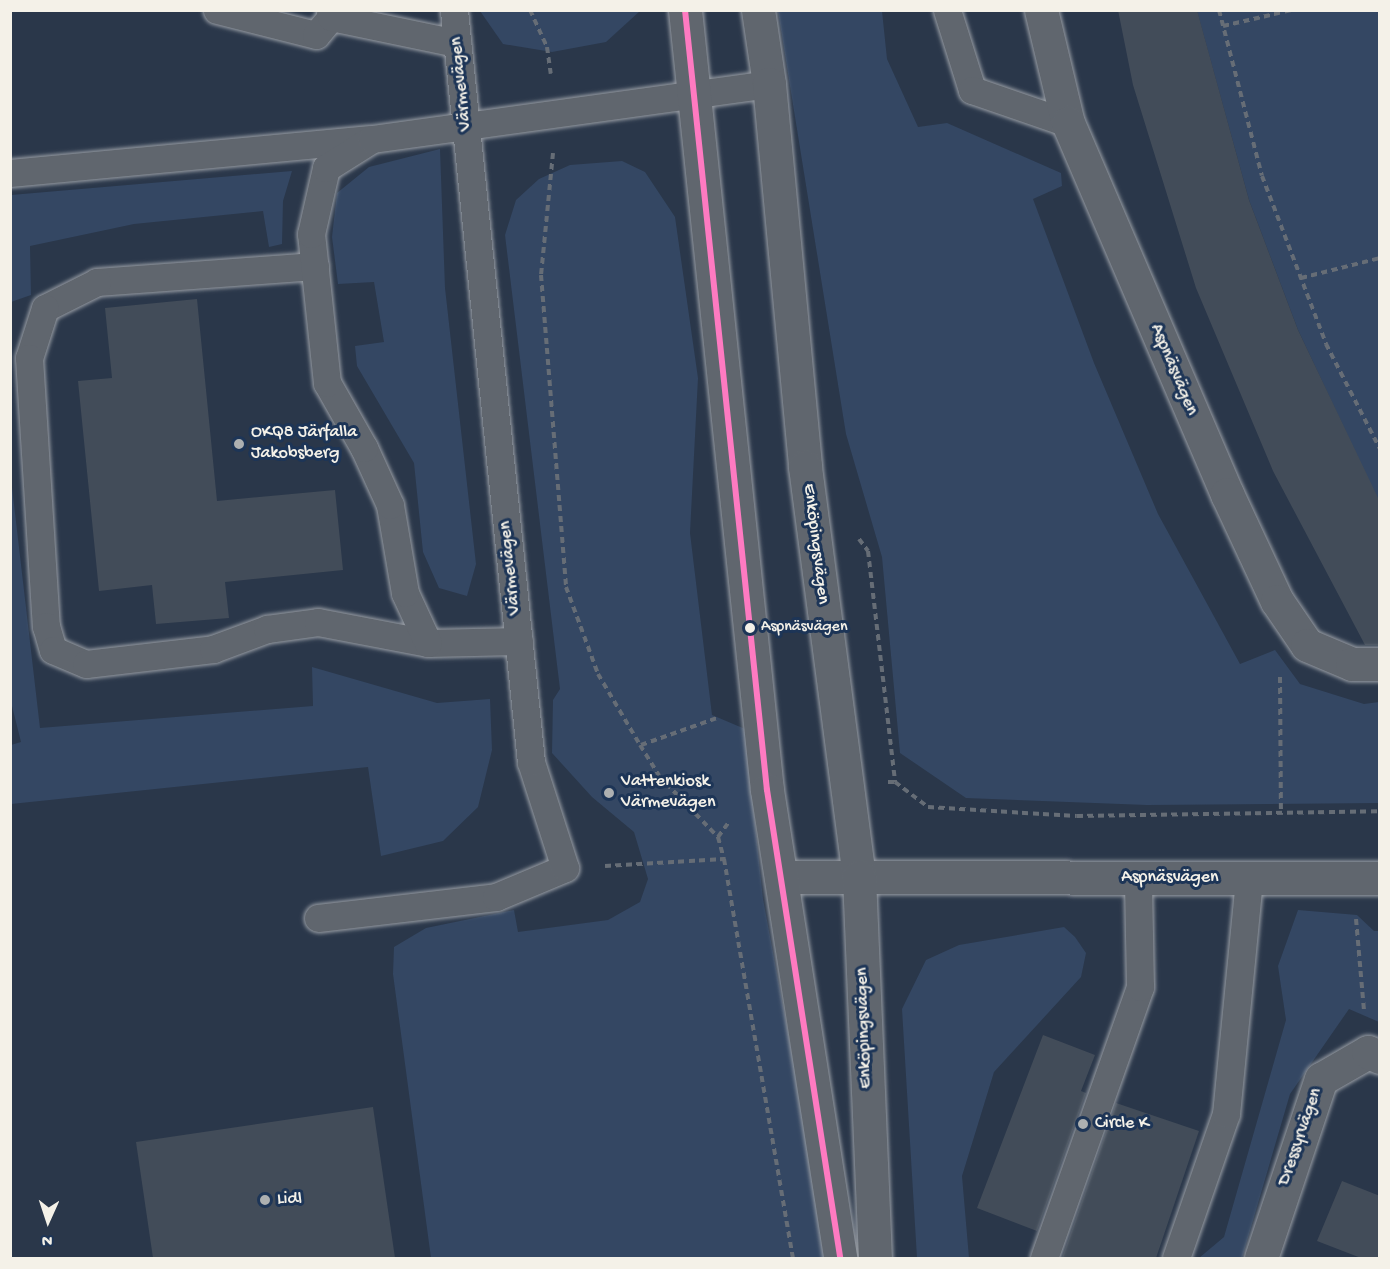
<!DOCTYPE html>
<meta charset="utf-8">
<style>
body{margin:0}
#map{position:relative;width:1390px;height:1269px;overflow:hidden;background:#2a374a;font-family:"Gochi Hand",sans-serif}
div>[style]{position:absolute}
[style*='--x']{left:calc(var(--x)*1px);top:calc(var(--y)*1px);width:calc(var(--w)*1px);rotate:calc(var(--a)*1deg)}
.green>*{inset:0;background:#344763}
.building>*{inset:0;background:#424c59}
.path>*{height:4px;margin-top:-2px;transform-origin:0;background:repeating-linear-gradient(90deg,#666d76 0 6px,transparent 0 10.5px)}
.roads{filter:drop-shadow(0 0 2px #979ca3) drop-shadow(0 0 2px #979ca3)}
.service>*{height:27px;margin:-13.5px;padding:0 13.5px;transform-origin:13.5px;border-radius:13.5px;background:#60666e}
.minor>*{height:33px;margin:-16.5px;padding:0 16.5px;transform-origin:16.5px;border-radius:16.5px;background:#60666e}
.tertiary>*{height:33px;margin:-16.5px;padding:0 16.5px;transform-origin:16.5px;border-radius:16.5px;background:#60666e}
.bus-1>*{height:6px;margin:-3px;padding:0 3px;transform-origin:3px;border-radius:3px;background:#fe7ac1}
.dots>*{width:16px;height:16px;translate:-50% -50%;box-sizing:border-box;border:3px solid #1d3557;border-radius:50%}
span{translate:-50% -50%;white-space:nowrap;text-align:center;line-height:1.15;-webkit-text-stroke:6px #1d3557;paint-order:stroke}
.bus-label{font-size:16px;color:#f4f1e8}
.left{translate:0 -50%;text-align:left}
.street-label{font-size:18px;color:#f4f1e8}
.poi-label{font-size:18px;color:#f4f1e8}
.frame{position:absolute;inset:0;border:12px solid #f4f1e8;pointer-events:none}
.north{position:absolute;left:18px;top:1191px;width:60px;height:60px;-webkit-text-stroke:4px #1d3557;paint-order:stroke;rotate:183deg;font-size:16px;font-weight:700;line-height:24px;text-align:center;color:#f4f1e8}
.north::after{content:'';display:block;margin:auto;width:21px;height:27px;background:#f4f1e8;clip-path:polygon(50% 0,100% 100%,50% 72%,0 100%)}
</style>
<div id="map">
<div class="green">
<i style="clip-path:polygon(480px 11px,480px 10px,640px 11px,606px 42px,552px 52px,503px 44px)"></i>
<i style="clip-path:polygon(778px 11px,882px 11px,887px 59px,918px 127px,947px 123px,1061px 173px,1062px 186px,1033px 199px,1094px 363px,1158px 514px,1240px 664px,1275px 650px,1300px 684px,1364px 704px,1379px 702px,1379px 803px,1147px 805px,966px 798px,900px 753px,882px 557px,846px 434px)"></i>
<i style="clip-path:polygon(1197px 11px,1379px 11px,1379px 502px,1298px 330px,1249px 200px)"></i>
<i style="clip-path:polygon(440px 149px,445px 288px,476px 564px,467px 596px,439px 588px,423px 552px,414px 463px,357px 366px,355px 346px,384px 342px,374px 282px,338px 284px,332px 237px,337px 193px,369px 167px)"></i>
<i style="clip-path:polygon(622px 161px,645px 172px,675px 217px,698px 378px,690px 533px,712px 715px,745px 729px,763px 899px,815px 1177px,826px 1258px,431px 1258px,393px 974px,394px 947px,426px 928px,514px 910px,518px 932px,608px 920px,640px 902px,648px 879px,634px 832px,592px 797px,552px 753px,553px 700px,560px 689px,505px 235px,516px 200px,539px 179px,570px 165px)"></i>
<i style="clip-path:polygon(292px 171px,283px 201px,282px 244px,269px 247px,263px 211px,134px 224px,30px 246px,31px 295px,11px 302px,11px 195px)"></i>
<i style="clip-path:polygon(10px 470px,40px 728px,313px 706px,312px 667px,437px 703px,490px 699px,492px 750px,478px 807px,443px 841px,381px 856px,368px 767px,11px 804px,11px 745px,21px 742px,10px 698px)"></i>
<i style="clip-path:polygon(1298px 910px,1357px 915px,1374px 931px,1379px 931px,1379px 1022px,1349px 1009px,1290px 1094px,1242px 1258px,1199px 1258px,1224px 1237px,1286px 1020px,1278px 966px)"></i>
<i style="clip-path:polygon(1064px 927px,1075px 937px,1086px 953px,1081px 977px,994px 1072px,962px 1176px,969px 1258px,917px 1258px,902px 1009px,926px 960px,959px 945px)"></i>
</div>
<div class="building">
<i style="clip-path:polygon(1118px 10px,1197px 10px,1249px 200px,1298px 330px,1380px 502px,1380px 645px,1365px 645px,1273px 471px,1196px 288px,1133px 85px)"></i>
<i style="clip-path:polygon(197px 299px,217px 501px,335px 490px,343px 570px,225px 582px,229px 618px,156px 624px,152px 585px,99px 591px,78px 381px,112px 378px,105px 308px)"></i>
<i style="clip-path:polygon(1043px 1035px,1095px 1055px,1081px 1091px,1086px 1093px,1037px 1231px,977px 1208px)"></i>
<i style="clip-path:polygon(1116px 1103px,1199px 1131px,1156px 1258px,1062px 1258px)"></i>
<i style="clip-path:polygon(373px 1107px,395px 1258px,153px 1258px,136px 1142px)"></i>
<i style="clip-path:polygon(1342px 1181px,1380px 1196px,1380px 1258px,1361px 1258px,1317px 1241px)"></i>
</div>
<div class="path">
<i style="--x:530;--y:10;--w:41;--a:65.3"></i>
<i style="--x:547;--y:47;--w:27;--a:82"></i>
<i style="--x:1219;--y:10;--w:171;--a:75.5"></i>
<i style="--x:1262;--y:176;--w:180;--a:69.1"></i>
<i style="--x:1326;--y:344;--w:118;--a:62.8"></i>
<i style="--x:1223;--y:26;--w:71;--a:-13.1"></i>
<i style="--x:553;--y:153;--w:123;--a:95.6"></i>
<i style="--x:541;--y:275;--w:313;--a:85.4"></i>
<i style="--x:566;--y:587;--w:93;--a:69.8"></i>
<i style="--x:598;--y:674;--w:82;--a:59.4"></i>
<i style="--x:640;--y:745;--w:36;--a:58"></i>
<i style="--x:659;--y:776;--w:85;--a:46"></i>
<i style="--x:718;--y:837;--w:23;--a:75"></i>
<i style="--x:724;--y:859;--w:405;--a:80.2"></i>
<i style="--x:1301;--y:278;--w:81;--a:-14.2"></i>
<i style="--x:859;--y:539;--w:15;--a:53"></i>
<i style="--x:868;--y:551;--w:233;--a:83.3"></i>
<i style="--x:1280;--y:677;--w:137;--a:89.6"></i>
<i style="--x:641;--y:745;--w:81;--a:-19.6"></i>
<i style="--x:888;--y:782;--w:7;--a:0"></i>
<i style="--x:895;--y:782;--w:41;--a:37.1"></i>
<i style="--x:928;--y:807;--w:149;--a:3.5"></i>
<i style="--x:1077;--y:816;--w:303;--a:-0.9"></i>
<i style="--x:718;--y:837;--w:19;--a:-54"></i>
<i style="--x:605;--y:866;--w:119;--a:-3.4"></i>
<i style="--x:1356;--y:919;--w:91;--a:85"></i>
</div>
<div class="roads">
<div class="service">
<i style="--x:217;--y:10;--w:102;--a:14.2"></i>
<i style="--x:316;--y:35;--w:23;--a:-50"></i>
<i style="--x:330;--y:10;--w:7;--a:82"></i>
<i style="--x:331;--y:17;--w:129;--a:11.7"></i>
<i style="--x:947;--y:10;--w:84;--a:72.6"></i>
<i style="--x:972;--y:90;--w:102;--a:19"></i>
<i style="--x:10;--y:173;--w:359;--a:-5.4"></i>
<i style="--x:315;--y:266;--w:219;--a:175.8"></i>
<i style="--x:97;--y:282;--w:58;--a:153.4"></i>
<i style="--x:45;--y:308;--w:52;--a:107.7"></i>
<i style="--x:29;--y:358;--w:269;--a:86.4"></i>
<i style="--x:46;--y:626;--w:25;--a:74"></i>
<i style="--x:53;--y:650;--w:36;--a:23"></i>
<i style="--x:86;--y:664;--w:128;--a:-6.7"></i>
<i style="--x:213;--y:649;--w:58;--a:-20.3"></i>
<i style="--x:267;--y:629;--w:51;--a:-7.8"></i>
<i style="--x:318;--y:622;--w:112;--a:10.8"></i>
<i style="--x:428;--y:643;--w:91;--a:-1.3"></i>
<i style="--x:428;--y:643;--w:55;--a:-114.7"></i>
<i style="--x:405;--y:593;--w:89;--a:-99.7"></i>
<i style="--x:390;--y:505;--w:63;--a:-114.5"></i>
<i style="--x:364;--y:448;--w:75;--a:-119.6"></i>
<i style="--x:327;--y:383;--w:150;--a:-96.1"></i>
<i style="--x:311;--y:234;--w:68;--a:-77.2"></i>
<i style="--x:326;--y:168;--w:54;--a:-32.2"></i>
<i style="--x:372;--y:139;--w:401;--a:-7.9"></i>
<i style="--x:318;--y:918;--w:179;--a:-6.7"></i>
<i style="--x:496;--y:897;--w:75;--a:-22.8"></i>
<i style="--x:565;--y:868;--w:111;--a:-107.8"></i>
<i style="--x:531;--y:762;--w:756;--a:-95.85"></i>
<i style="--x:1044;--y:1258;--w:288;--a:-70.5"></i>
<i style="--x:1140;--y:987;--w:109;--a:-91.1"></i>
<i style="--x:1176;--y:1258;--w:152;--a:-70.9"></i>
<i style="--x:1226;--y:1114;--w:237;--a:-84.4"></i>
</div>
<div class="minor">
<i style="--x:1041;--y:10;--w:116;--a:76.6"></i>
<i style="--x:1068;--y:123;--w:404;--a:66.8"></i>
<i style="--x:1227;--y:494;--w:118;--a:65"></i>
<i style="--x:1277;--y:601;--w:53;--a:55.7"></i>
<i style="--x:1307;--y:645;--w:49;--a:22.9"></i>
<i style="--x:1352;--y:664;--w:28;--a:0"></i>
<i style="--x:781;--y:877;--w:599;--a:0.1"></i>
<i style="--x:1261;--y:1258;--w:189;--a:-71.5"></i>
<i style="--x:1321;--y:1079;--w:54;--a:-29.9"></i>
<i style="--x:1368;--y:1052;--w:13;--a:23"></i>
</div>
<div class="tertiary">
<i style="--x:685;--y:10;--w:784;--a:84"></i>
<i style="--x:767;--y:790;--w:474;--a:81.1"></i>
<i style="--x:758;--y:10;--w:75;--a:81.5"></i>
<i style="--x:769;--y:84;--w:385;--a:84.6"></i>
<i style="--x:805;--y:467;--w:414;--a:82.5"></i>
<i style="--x:859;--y:877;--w:381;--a:87.6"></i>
</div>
</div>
<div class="bus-1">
<i style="--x:685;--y:10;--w:784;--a:84"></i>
<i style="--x:767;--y:790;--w:474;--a:81.1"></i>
</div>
<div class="dots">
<i style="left:239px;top:444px;background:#adb0b1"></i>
<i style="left:750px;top:628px;background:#f4f1e8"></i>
<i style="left:609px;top:793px;background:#adb0b1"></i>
<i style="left:1083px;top:1124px;background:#adb0b1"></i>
<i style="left:265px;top:1200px;background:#adb0b1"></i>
</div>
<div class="bus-label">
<span class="left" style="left:761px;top:628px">Aspnäsvägen</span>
</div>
<div class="street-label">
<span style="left:462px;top:84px;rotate:-96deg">Värmevägen</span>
<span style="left:1173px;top:370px;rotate:67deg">Aspnäsvägen</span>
<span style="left:815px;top:544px;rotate:83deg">Enköpingsvägen</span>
<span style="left:511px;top:568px;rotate:-96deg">Värmevägen</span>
<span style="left:1170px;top:878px">Aspnäsvägen</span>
<span style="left:865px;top:1028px;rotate:-92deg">Enköpingsvägen</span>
<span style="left:1301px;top:1137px;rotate:-71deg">Dressyrvägen</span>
</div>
<div class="poi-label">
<span class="left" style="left:251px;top:444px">OKQ8 Järfalla<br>Jakobsberg</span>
<span class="left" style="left:621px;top:793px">Vattenkiosk<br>Värmevägen</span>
<span class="left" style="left:1095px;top:1124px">Circle K</span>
<span class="left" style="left:277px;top:1200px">Lidl</span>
</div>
<div class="frame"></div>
<div class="north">N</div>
</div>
